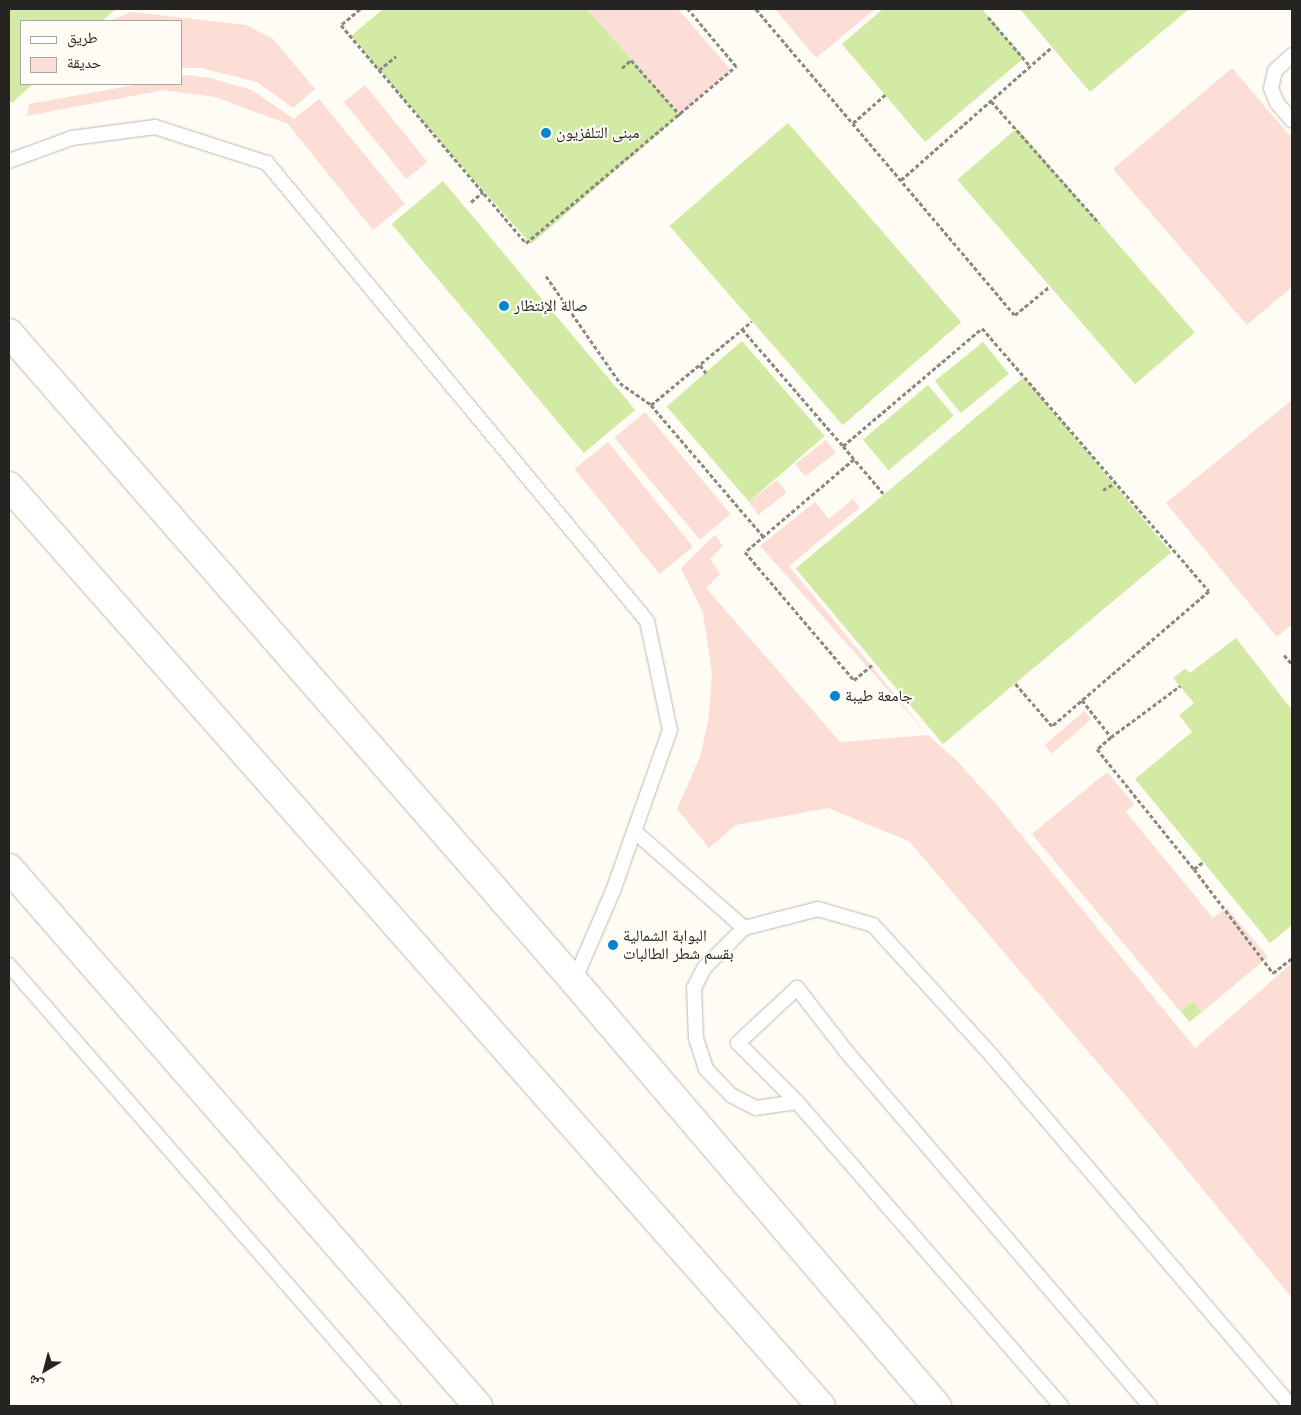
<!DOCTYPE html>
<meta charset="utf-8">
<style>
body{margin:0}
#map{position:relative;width:1301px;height:1415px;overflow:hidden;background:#fefcf4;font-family:"Nunito Sans","Noto Naskh Arabic",sans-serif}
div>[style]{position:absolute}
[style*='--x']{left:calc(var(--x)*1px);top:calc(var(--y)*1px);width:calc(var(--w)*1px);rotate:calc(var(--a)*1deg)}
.green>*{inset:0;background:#fcded6;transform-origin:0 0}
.building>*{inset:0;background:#d2eaa3;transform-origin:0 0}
.path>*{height:3px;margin-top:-1.5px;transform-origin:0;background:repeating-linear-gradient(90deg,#8a8984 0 4px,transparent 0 6.5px)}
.roads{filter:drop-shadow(0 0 1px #bbb9b3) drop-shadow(0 0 1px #bbb9b3)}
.service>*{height:14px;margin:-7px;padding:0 7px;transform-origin:7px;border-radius:7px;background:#fff}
.minor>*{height:28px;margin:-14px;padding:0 14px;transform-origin:14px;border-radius:14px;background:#fff}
.tertiary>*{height:28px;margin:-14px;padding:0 14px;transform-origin:14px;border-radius:14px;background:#fff}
.dots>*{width:14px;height:14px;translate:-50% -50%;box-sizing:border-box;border:2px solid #fefcf4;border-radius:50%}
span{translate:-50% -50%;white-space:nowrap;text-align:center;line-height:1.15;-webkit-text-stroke:4px #fefcf4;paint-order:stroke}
.poi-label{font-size:16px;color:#252422}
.left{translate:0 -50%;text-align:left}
.frame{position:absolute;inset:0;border:10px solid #252422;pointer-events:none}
.legend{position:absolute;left:20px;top:20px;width:162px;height:65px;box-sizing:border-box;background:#fefcf4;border:1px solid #a7a6a0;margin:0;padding:6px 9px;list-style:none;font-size:15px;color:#252422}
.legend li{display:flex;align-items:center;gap:10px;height:25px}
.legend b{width:25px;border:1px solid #a7a6a0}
.north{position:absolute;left:20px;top:1345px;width:50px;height:50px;-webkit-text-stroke:4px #fefcf4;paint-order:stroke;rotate:217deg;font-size:14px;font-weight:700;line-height:20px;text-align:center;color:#252422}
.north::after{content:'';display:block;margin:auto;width:18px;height:22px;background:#252422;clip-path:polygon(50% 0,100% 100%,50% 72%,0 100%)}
</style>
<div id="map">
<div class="green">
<i style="clip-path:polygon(587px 9px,678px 9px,731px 70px,680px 115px)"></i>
<i style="clip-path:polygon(775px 9px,875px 9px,816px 58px)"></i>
<i style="clip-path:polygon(132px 12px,246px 25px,273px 39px,315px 89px,293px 108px,257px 82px,201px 68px,181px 68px,181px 21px,108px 21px)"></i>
<i style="clip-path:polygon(1232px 68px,1292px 138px,1292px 287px,1247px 325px,1113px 169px)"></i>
<i style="clip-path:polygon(188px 75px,210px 78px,252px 90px,294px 119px,319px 99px,405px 204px,373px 230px,288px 124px,215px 97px,164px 90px,27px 116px,29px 104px,140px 84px,181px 84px,181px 76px)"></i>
<i style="left:365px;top:85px;width:99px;height:27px;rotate:51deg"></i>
<i style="clip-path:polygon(1292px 400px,1292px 624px,1277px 637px,1166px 503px)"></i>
<i style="left:645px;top:412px;width:133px;height:40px;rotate:50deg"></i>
<i style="left:826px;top:440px;width:16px;height:39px;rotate:52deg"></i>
<i style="left:608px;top:442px;width:135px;height:43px;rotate:51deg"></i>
<i style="left:777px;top:480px;width:16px;height:36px;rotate:52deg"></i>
<i style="clip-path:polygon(853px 499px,860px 507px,789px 566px,928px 735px,957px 761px,996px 804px,1195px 1048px,1292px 963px,1292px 1298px,1132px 1103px,909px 841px,828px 808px,736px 825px,709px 848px,677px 809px,700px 757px,709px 716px,712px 673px,703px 613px,681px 568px,715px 535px,723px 546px,710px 559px,720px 574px,706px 588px,840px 742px,928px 735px,760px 546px,815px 502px,829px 519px)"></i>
<i style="left:1084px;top:711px;width:11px;height:52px;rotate:49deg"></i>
<i style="clip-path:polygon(1107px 772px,1134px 804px,1126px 812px,1213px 918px,1227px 908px,1268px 957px,1202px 1012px,1193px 1001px,1180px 1011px,1032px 834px)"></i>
</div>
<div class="building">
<i style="clip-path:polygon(9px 9px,116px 9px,102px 21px,21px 21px,21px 84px,33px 84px,12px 103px,9px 99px)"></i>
<i style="clip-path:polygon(383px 9px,587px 9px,680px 115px,531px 244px,448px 151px,351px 36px)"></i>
<i style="clip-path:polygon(883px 9px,982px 9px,1024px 58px,925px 142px,842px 44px)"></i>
<i style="clip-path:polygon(1020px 9px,1189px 9px,1090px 92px)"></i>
<i style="left:788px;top:123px;width:264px;height:157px;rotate:49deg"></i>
<i style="left:1017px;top:128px;width:271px;height:79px;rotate:49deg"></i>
<i style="left:443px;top:181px;width:299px;height:67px;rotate:50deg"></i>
<i style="left:742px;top:341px;width:126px;height:100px;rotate:49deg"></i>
<i style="left:983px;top:342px;width:41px;height:62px;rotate:51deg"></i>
<i style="left:1024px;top:377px;width:229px;height:298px;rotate:50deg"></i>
<i style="left:928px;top:385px;width:40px;height:85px;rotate:50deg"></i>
<i style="clip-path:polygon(1236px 638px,1292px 710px,1292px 925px,1270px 943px,1135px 779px,1192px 732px,1179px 715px,1194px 703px,1173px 678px,1185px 669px,1190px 673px)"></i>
<i style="left:1193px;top:1001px;width:14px;height:16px;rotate:51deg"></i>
</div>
<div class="path">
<i style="--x:360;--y:9;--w:25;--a:140"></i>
<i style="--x:341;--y:25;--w:286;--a:49.7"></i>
<i style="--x:526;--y:243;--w:275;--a:-40.1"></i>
<i style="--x:736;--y:66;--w:75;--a:-130.1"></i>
<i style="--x:756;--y:9;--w:401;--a:49.8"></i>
<i style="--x:1015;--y:315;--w:44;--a:-39.5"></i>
<i style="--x:988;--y:17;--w:65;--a:49.4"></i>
<i style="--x:622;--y:68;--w:12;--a:-42"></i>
<i style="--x:631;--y:60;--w:74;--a:48.3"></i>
<i style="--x:379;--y:70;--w:22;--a:-39"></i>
<i style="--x:991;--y:101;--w:163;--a:48.5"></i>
<i style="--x:853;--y:123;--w:43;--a:-41.2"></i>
<i style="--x:901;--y:180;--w:201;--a:-41.4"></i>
<i style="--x:471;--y:202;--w:16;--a:-40"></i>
<i style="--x:546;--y:276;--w:130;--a:55.3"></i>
<i style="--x:620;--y:383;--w:38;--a:35"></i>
<i style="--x:651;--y:405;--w:131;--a:-39.7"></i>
<i style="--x:742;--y:329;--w:155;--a:49.2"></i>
<i style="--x:843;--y:446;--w:182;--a:-40.3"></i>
<i style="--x:982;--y:328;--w:347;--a:49.2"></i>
<i style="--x:1209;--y:591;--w:207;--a:139.3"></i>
<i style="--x:1052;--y:726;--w:58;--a:-130.8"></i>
<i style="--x:700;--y:365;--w:10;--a:53"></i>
<i style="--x:651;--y:405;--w:172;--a:49.5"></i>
<i style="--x:843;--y:446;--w:62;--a:49.6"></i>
<i style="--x:854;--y:459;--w:143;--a:139.5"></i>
<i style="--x:745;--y:552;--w:168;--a:49.6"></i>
<i style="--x:854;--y:680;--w:26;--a:-40"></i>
<i style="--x:1103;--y:490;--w:14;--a:-30"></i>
<i style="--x:1284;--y:655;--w:12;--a:48"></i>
<i style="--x:1082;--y:700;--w:47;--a:51.9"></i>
<i style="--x:1111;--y:737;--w:18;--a:139"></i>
<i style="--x:1097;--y:749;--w:154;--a:51.1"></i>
<i style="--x:1194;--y:869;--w:11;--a:-38"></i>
<i style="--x:1111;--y:737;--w:86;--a:-36.5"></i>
<i style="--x:1194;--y:869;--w:131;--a:52.8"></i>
<i style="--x:1273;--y:973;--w:24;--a:-38"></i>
</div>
<div class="roads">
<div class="service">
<i style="--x:1292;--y:55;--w:23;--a:137"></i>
<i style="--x:1275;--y:71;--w:17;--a:103"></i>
<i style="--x:1271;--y:88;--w:16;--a:68"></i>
<i style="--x:1277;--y:103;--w:23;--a:49"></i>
<i style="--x:9;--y:161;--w:67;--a:-20.1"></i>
<i style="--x:72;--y:138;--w:84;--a:-7.5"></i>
<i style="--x:155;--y:127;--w:118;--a:17.8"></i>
<i style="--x:267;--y:163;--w:595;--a:50.32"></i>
<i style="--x:647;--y:621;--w:111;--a:78.1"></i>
<i style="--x:670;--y:730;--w:171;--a:109.5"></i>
<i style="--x:613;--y:891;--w:98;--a:113.4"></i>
<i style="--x:634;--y:831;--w:147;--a:41.4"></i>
<i style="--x:9;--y:965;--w:585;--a:48.95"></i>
<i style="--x:797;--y:1102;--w:403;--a:49"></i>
<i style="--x:1150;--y:1406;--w:467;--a:-130.6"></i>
<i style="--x:846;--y:1051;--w:80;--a:-127.9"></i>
<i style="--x:797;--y:988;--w:81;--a:137"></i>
<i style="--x:738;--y:1043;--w:83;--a:45"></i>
<i style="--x:797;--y:1102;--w:41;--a:171.7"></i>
<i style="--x:756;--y:1108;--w:27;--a:-153"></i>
<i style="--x:732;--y:1096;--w:37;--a:-134"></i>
<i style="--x:706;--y:1069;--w:32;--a:-108"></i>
<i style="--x:696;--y:1039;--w:51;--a:-92.2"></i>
<i style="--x:694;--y:988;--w:22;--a:-63"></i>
<i style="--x:704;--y:968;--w:57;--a:-45"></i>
<i style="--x:744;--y:928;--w:76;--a:-14.4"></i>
<i style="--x:818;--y:909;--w:57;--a:16.2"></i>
<i style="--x:873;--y:925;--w:178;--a:47.7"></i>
<i style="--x:993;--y:1057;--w:459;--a:49.5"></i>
</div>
<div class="minor">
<i style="--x:9;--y:868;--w:714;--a:48.92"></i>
</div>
<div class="tertiary">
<i style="--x:9;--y:333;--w:860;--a:48.91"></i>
<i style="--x:574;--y:981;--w:559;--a:49.5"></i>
<i style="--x:9;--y:486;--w:1227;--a:48.57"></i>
</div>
</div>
<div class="dots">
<i style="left:546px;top:133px;background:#0486cd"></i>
<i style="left:504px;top:306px;background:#0486cd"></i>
<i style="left:835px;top:696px;background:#0486cd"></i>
<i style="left:613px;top:945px;background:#0486cd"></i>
</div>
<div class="poi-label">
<span class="left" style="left:556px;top:133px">مبنى التلفزيون</span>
<span class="left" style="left:514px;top:306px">صالة الإنتظار</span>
<span class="left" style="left:845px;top:696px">جامعة طيبة</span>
<span class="left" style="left:623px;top:945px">البوابة الشمالية<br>بقسم شطر الطالبات</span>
</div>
<div class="frame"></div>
<ul class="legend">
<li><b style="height:6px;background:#fff"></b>طريق</li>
<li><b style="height:14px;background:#fcded6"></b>حديقة</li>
</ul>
<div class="north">ش</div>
</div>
